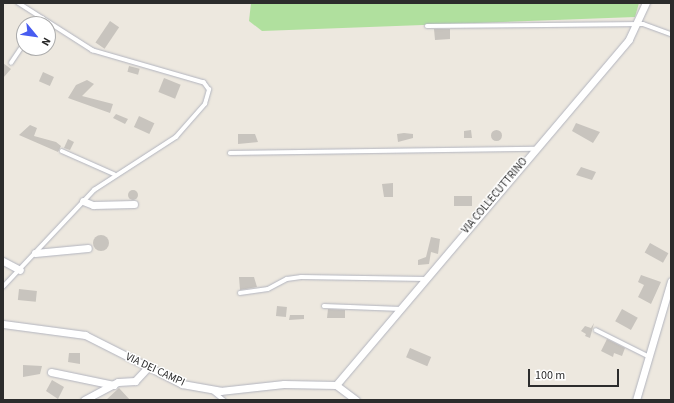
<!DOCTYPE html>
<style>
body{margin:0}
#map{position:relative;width:674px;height:403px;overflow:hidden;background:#ede8df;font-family:"Source Sans 3",sans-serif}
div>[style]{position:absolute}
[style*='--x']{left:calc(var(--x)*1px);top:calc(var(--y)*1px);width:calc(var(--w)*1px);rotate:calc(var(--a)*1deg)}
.green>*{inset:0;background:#b0e09e}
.building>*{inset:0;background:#c8c4be;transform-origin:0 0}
.round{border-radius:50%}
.roads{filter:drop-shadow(0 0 1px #b2b4be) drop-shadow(0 0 1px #b2b4be)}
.lane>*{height:3.5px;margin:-1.75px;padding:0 1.75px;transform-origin:1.75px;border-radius:1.75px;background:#fff}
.street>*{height:7px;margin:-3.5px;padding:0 3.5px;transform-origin:3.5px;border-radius:3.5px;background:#fff}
span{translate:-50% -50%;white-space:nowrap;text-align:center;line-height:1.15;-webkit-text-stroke:3px #fff;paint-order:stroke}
.street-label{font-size:11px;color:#2c2c2c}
.frame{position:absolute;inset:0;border:4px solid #2c2c2c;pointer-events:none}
.north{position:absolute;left:16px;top:16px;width:40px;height:40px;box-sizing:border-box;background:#fff;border:1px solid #ababab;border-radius:50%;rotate:119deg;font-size:11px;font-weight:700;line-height:16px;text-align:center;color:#2c2c2c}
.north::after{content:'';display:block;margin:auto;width:14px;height:18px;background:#485cf0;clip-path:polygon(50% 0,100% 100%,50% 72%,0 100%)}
.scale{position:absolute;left:528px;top:369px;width:91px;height:18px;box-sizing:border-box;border:2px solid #2c2c2c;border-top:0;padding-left:5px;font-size:12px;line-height:14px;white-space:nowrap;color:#2c2c2c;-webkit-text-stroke:3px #fff;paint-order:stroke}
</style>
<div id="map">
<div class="green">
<i style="clip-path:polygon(251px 3px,639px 3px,635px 17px,262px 31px,249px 21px)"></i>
</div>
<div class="building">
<i style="left:110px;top:21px;width:11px;height:26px;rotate:34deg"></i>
<i style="clip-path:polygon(434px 29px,450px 29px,450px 39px,435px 40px)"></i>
<i style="clip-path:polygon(3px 63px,11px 69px,3px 78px)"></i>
<i style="left:129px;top:66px;width:11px;height:6px;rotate:15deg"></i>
<i style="left:43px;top:72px;width:12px;height:10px;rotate:24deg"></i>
<i style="left:164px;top:78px;width:18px;height:15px;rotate:22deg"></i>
<i style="clip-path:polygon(87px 80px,94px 84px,82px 96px,113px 104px,110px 113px,68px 98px,76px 85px)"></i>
<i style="clip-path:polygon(116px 114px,128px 119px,125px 124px,113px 118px)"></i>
<i style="left:139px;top:116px;width:17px;height:12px;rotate:25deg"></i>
<i style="clip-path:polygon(576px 123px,600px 132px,593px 143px,572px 131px)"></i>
<i style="clip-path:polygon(30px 125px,37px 128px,34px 136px,56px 142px,61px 146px,58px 152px,19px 135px)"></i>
<i class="round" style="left:490.5px;top:129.5px;width:11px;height:11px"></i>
<i style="clip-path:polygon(471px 130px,472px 138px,464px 138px,464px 131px)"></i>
<i style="clip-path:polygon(404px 133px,413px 134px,413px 138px,398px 142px,397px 134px)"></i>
<i style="clip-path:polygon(238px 134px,255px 134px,258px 142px,238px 144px)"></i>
<i style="clip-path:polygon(68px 139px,74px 142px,70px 150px,64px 148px)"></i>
<i style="clip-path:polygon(581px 167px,596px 172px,592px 180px,576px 175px)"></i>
<i style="clip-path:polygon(393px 183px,393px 197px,384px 197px,382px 184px)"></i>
<i class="round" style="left:128px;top:190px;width:10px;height:10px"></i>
<i style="left:454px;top:196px;width:18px;height:10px"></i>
<i class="round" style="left:93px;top:235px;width:16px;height:16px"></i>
<i style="clip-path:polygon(431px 237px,440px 239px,438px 254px,431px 252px,429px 264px,418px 265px,418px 260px,426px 257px)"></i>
<i style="left:650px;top:243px;width:21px;height:11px;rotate:29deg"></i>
<i style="clip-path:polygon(641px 275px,661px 282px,651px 304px,638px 297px,644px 285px,638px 282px)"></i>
<i style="clip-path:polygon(239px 277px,254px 277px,257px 287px,240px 290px)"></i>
<i style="left:19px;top:289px;width:18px;height:11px;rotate:6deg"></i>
<i style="left:277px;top:306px;width:10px;height:10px;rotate:6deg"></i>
<i style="clip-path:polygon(328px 309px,345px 310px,345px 318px,327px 318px)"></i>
<i style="left:622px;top:309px;width:18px;height:14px;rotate:29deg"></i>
<i style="clip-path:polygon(290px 315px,304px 315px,304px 319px,289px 320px)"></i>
<i style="clip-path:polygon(594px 323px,590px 338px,585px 336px,586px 334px,581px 331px,585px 326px,591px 328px)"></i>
<i style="clip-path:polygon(607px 339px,625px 348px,622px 356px,614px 353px,613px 357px,601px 351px)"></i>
<i style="left:410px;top:348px;width:23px;height:10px;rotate:23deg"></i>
<i style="clip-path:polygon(69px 353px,80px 353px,80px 364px,68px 362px)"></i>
<i style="clip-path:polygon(23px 365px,42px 366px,40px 374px,23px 377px)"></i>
<i style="clip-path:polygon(52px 380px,64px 387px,58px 399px,46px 391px)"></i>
<i style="clip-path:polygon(119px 388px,130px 400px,106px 400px)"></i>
</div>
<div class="roads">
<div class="lane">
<i style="--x:38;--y:24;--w:7;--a:-56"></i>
<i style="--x:427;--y:26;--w:216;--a:-0.5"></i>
<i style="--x:643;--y:24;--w:30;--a:20"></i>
<i style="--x:11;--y:63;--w:23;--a:-56"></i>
<i style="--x:62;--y:151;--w:57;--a:23.9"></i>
<i style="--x:230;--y:153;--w:304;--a:-0.8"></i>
<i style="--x:3;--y:287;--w:133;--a:-46.8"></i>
<i style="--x:94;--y:190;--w:98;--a:-32.9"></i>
<i style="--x:176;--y:137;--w:44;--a:-48.7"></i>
<i style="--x:205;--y:104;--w:15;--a:-74"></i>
<i style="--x:209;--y:90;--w:9;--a:-126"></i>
<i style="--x:204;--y:83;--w:116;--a:-163.9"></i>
<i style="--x:93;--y:51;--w:89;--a:-147.4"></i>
<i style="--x:240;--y:293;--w:28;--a:-8"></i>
<i style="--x:268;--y:289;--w:21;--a:-28"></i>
<i style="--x:287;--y:279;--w:14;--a:-8"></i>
<i style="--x:301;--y:277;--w:125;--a:0.9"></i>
<i style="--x:324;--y:306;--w:77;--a:2.2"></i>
<i style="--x:596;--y:330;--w:58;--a:26.6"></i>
<i style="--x:214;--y:392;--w:13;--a:39"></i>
</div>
<div class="street">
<i style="--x:83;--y:201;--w:11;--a:22"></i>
<i style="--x:93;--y:205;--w:41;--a:-1.4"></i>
<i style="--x:35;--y:253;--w:53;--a:-5.4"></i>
<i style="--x:3;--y:261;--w:19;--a:28"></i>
<i style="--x:3;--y:324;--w:83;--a:7.6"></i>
<i style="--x:85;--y:335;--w:109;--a:26.8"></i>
<i style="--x:182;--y:384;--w:39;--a:10"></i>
<i style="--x:220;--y:391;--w:64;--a:-6.2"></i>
<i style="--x:284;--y:384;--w:52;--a:1.1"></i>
<i style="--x:51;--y:372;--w:64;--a:11.7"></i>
<i style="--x:336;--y:385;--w:453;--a:-49.7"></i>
<i style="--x:629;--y:39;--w:40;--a:-65"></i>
<i style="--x:336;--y:385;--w:25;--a:37"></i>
<i style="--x:84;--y:400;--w:38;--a:-28"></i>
<i style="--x:118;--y:382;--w:17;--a:-3"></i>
<i style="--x:135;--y:381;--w:19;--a:-47"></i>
<i style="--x:636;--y:400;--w:124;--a:-73.6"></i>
</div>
</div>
<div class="street-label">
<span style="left:495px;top:196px;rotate:-50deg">VIA COLLECUTTRINO</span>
<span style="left:155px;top:370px;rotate:25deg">VIA DEI CAMPI</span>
</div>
<div class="frame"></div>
<div class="north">N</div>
<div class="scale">100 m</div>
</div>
